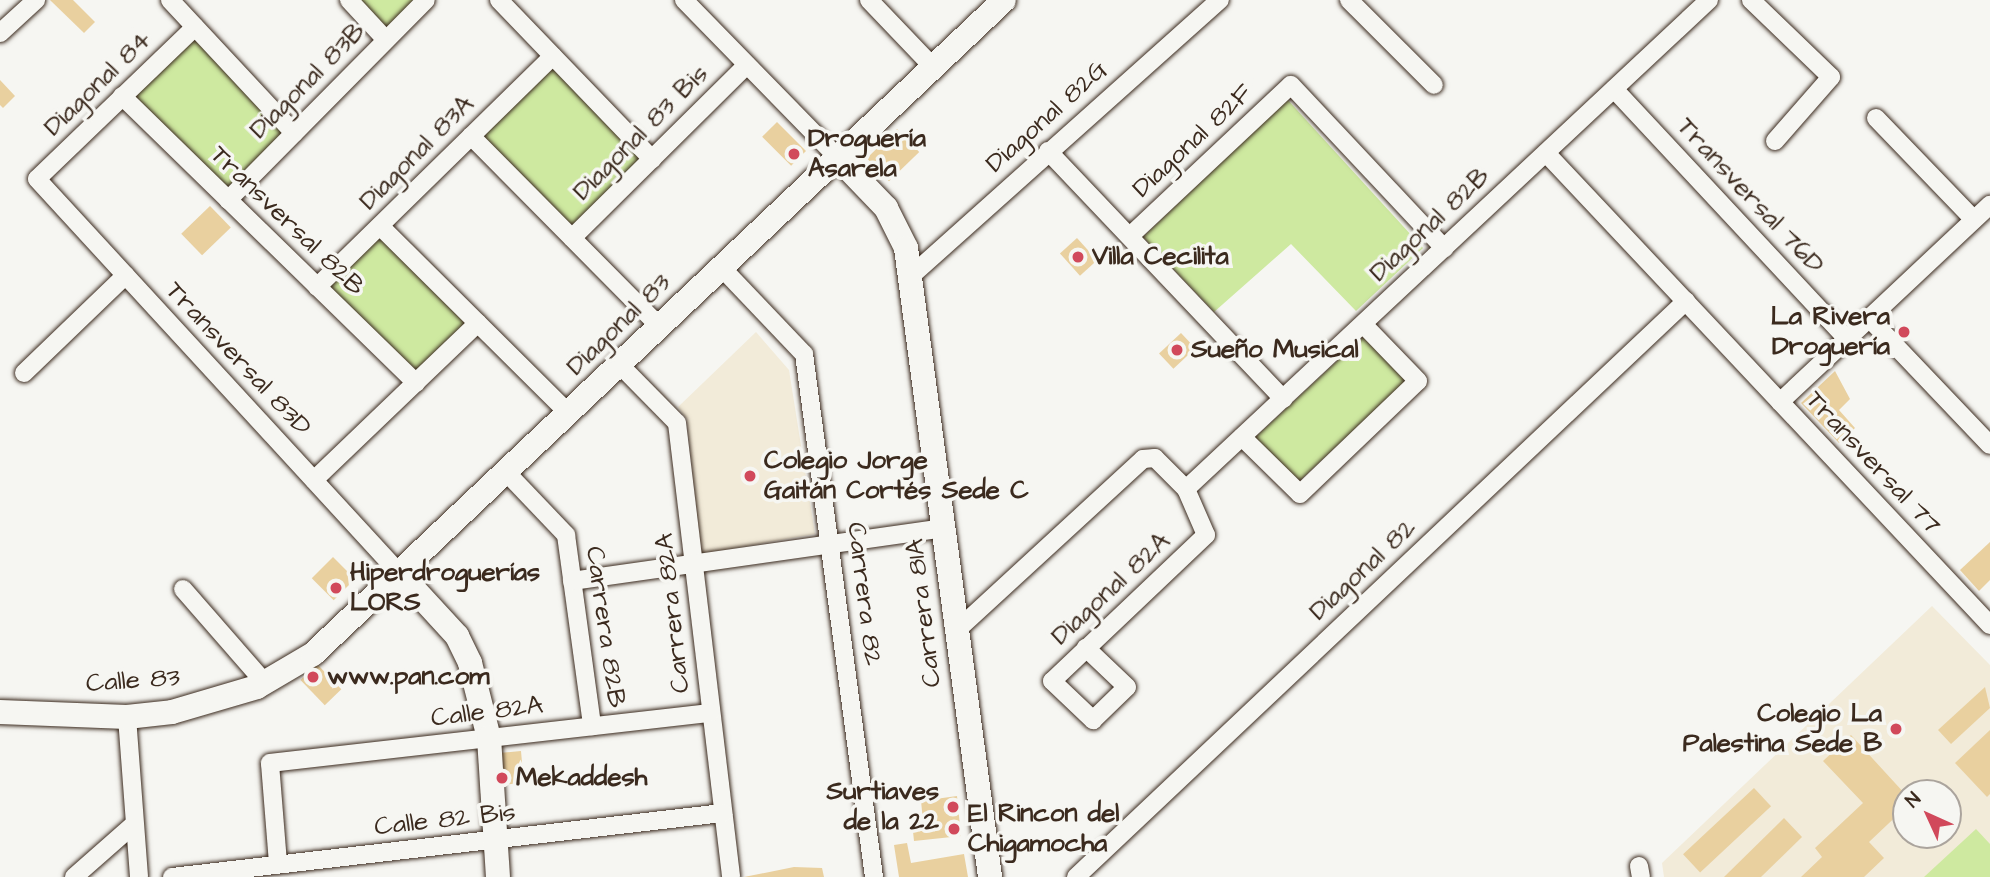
<!DOCTYPE html>
<meta charset="utf-8">
<style>
body{margin:0}
#map{position:relative;width:1990px;height:877px;overflow:hidden;background:#f6f6f2;font-family:"Architects Daughter",sans-serif}
div>[style]{position:absolute}
[style*='--x']{left:calc(var(--x)*1px);top:calc(var(--y)*1px);width:calc(var(--w)*1px);rotate:calc(var(--a)*1deg)}
.built>*{inset:0;background:#f2ebd9}
.green>*{inset:0;background:#cee9a0;transform-origin:0 0}
.building>*{inset:0;background:#e9d09f;transform-origin:0 0}
.roads{filter:drop-shadow(0 0 2px #3b2a1e) drop-shadow(0 0 2px #3b2a1e)}
.street>*{height:18px;margin:-9px;padding:0 9px;transform-origin:9px;border-radius:9px;background:#f6f6f2}
.secondary>*{height:24px;margin:-12px;padding:0 12px;transform-origin:12px;border-radius:12px;background:#f6f6f2}
.dots>*{width:19px;height:19px;translate:-50% -50%;box-sizing:border-box;border:4px solid #f6f6f2;border-radius:50%}
span{translate:-50% -50%;white-space:nowrap;text-align:center;line-height:1.15;-webkit-text-stroke:7px #f6f6f2;paint-order:stroke}
.street-label{font-size:26px;color:#3b2a1e}
.poi-label{font-size:26px;color:#3b2a1e;font-weight:700}
.left{translate:0 -50%;text-align:left}
.right{translate:-100% -50%;text-align:right}
.north{position:absolute;left:1892px;top:779px;width:70px;height:70px;box-sizing:border-box;background:#f6f6f2;border:2px solid #aba49d;border-radius:50%;rotate:315deg;font-size:19px;font-weight:700;line-height:28px;text-align:center;color:#3b2a1e}
.north::after{content:'';display:block;margin:auto;width:24px;height:32px;background:#d1495b;clip-path:polygon(50% 0,100% 100%,50% 72%,0 100%)}
</style>
<div id="map">
<div class="built">
<i style="clip-path:polygon(756px 332px,789px 370px,815px 534px,701px 554px,687px 419px,678px 407px)"></i>
<i style="clip-path:polygon(evenodd,1932px 606px,1990px 665px,1990px 877px,1664px 877px,1662px 863px,1932px 606px,1906px 793px,1948px 793px,1948px 835px,1906px 835px,1906px 793px)"></i>
</div>
<div class="green">
<i style="clip-path:polygon(349px 0,426px 0,386px 40px)"></i>
<i style="left:195px;top:27px;width:145px;height:100px;rotate:47deg"></i>
<i style="left:553px;top:56px;width:143px;height:115px;rotate:46deg"></i>
<i style="clip-path:polygon(1287px 99px,1423px 248px,1356px 311px,1291px 244px,1214px 312px,1143px 237px)"></i>
<i style="left:380px;top:226px;width:138px;height:88px;rotate:45deg"></i>
<i style="left:1365px;top:335px;width:62px;height:153px;rotate:47deg"></i>
<i style="clip-path:polygon(1976px 829px,1990px 844px,1990px 877px,1924px 877px)"></i>
</div>
<div class="building">
<i style="clip-path:polygon(50px 0,73px 0,95px 22px,84px 33px)"></i>
<i style="clip-path:polygon(0 80px,15px 96px,3px 108px,0 105px)"></i>
<i style="left:777px;top:122px;width:41px;height:21px;rotate:45deg"></i>
<i style="left:897px;top:129px;width:32px;height:42px;rotate:46deg"></i>
<i style="left:210px;top:206px;width:30px;height:40px;rotate:46deg"></i>
<i style="left:1077px;top:238px;width:30px;height:23px;rotate:48deg"></i>
<i style="left:1181px;top:333px;width:21px;height:30px;rotate:47deg"></i>
<i style="clip-path:polygon(1835px 371px,1850px 399px,1839px 410px,1855px 428px,1839px 443px,1801px 403px)"></i>
<i style="clip-path:polygon(1990px 542px,1990px 580px,1979px 591px,1960px 570px)"></i>
<i style="left:333px;top:557px;width:31px;height:30px;rotate:45deg"></i>
<i style="left:317px;top:664px;width:35px;height:23px;rotate:46deg"></i>
<i style="clip-path:polygon(1985px 687px,1990px 708px,1951px 744px,1938px 730px)"></i>
<i style="clip-path:polygon(1990px 730px,1990px 794px,1987px 797px,1955px 763px)"></i>
<i style="clip-path:polygon(1851px 735px,1906px 795px,1906px 807px,1869px 842px,1884px 858px,1864px 877px,1801px 877px,1822px 857px,1815px 848px,1863px 803px,1823px 761px)"></i>
<i style="left:521px;top:751px;width:32px;height:28px;rotate:85deg"></i>
<i style="left:1754px;top:788px;width:25px;height:97px;rotate:47deg"></i>
<i style="clip-path:polygon(957px 796px,961px 836px,914px 841px,912px 822px,923px 821px,921px 801px)"></i>
<i style="clip-path:polygon(1784px 818px,1802px 837px,1761px 877px,1724px 877px)"></i>
<i style="clip-path:polygon(907px 843px,911px 863px,964px 854px,968px 877px,899px 877px,894px 845px)"></i>
<i style="clip-path:polygon(794px 867px,822px 868px,824px 877px,744px 877px)"></i>
</div>
<div class="roads">
<div class="street">
<i style="--x:170;--y:0;--w:182;--a:47"></i>
<i style="--x:349;--y:0;--w:54;--a:47.2"></i>
<i style="--x:499;--y:0;--w:221;--a:46.1"></i>
<i style="--x:684;--y:0;--w:219;--a:45.7"></i>
<i style="--x:869;--y:0;--w:93;--a:46.3"></i>
<i style="--x:1349;--y:0;--w:120;--a:45"></i>
<i style="--x:1751;--y:0;--w:111;--a:43.9"></i>
<i style="--x:1831;--y:77;--w:85;--a:131.2"></i>
<i style="--x:195;--y:27;--w:219;--a:136.1"></i>
<i style="--x:37;--y:179;--w:538;--a:47.41"></i>
<i style="--x:0;--y:33;--w:49;--a:-42.5"></i>
<i style="--x:1614;--y:89;--w:342;--a:47"></i>
<i style="--x:122;--y:96;--w:411;--a:44.3"></i>
<i style="--x:1876;--y:118;--w:141;--a:46.1"></i>
<i style="--x:471;--y:136;--w:269;--a:45.3"></i>
<i style="--x:1048;--y:151;--w:342;--a:46.5"></i>
<i style="--x:1546;--y:153;--w:648;--a:46.75"></i>
<i style="--x:228;--y:200;--w:281;--a:-45.3"></i>
<i style="--x:380;--y:226;--w:267;--a:44.8"></i>
<i style="--x:1131;--y:235;--w:219;--a:-43.2"></i>
<i style="--x:1291;--y:85;--w:224;--a:46.8"></i>
<i style="--x:572;--y:238;--w:246;--a:-44.7"></i>
<i style="--x:722;--y:268;--w:119;--a:46.4"></i>
<i style="--x:804;--y:354;--w:528;--a:82.38"></i>
<i style="--x:912;--y:275;--w:413;--a:-41.8"></i>
<i style="--x:317;--y:287;--w:330;--a:-44.4"></i>
<i style="--x:1869;--y:318;--w:175;--a:46.4"></i>
<i style="--x:620;--y:365;--w:81;--a:45.5"></i>
<i style="--x:677;--y:423;--w:457;--a:83.2"></i>
<i style="--x:24;--y:373;--w:141;--a:-43.9"></i>
<i style="--x:1780;--y:402;--w:288;--a:-43.2"></i>
<i style="--x:1242;--y:437;--w:81;--a:44.5"></i>
<i style="--x:1300;--y:494;--w:163;--a:-43.8"></i>
<i style="--x:1418;--y:381;--w:79;--a:-134"></i>
<i style="--x:507;--y:473;--w:86;--a:46.4"></i>
<i style="--x:566;--y:535;--w:193;--a:82.2"></i>
<i style="--x:314;--y:480;--w:227;--a:-43.8"></i>
<i style="--x:1186;--y:489;--w:716;--a:-43.08"></i>
<i style="--x:572;--y:581;--w:376;--a:-8.1"></i>
<i style="--x:183;--y:589;--w:125;--a:48.9"></i>
<i style="--x:956;--y:631;--w:254;--a:-42.6"></i>
<i style="--x:1143;--y:459;--w:12;--a:-5"></i>
<i style="--x:1155;--y:458;--w:44;--a:45"></i>
<i style="--x:1186;--y:489;--w:50;--a:66.5"></i>
<i style="--x:1206;--y:535;--w:212;--a:136.5"></i>
<i style="--x:1052;--y:681;--w:57;--a:43.6"></i>
<i style="--x:1093;--y:720;--w:47;--a:-44.1"></i>
<i style="--x:1127;--y:687;--w:57;--a:-136.4"></i>
<i style="--x:127;--y:717;--w:160;--a:85.7"></i>
<i style="--x:278;--y:863;--w:100;--a:-94.6"></i>
<i style="--x:270;--y:763;--w:443;--a:-6.5"></i>
<i style="--x:1639;--y:866;--w:11;--a:80"></i>
<i style="--x:74;--y:877;--w:76;--a:-41.3"></i>
<i style="--x:172;--y:877;--w:555;--a:-6.63"></i>
<i style="--x:1076;--y:877;--w:839;--a:-43.36"></i>
</div>
<div class="secondary">
<i style="--x:837;--y:157;--w:71;--a:46.1"></i>
<i style="--x:886;--y:208;--w:45;--a:63.4"></i>
<i style="--x:906;--y:248;--w:635;--a:82.39"></i>
<i style="--x:401;--y:575;--w:83;--a:47.4"></i>
<i style="--x:457;--y:636;--w:30;--a:64"></i>
<i style="--x:470;--y:663;--w:77;--a:75.8"></i>
<i style="--x:489;--y:738;--w:139;--a:86.3"></i>
<i style="--x:0;--y:712;--w:127;--a:2.3"></i>
<i style="--x:127;--y:717;--w:45;--a:-6.3"></i>
<i style="--x:172;--y:712;--w:89;--a:-16.4"></i>
<i style="--x:257;--y:687;--w:65;--a:-30.5"></i>
<i style="--x:313;--y:654;--w:951;--a:-43.42"></i>
</div>
</div>
<div class="dots">
<i style="left:794px;top:154px;background:#d1495b"></i>
<i style="left:1078px;top:257px;background:#d1495b"></i>
<i style="left:1904px;top:332px;background:#d1495b"></i>
<i style="left:1177px;top:350px;background:#d1495b"></i>
<i style="left:750px;top:476px;background:#d1495b"></i>
<i style="left:336px;top:588px;background:#d1495b"></i>
<i style="left:313px;top:677px;background:#d1495b"></i>
<i style="left:1896px;top:729px;background:#d1495b"></i>
<i style="left:502px;top:778px;background:#d1495b"></i>
<i style="left:953px;top:807px;background:#d1495b"></i>
<i style="left:954px;top:829px;background:#d1495b"></i>
</div>
<div class="street-label">
<span style="left:308px;top:81px;rotate:-45deg">Diagonal 83B</span>
<span style="left:98px;top:84px;rotate:-44deg">Diagonal 84</span>
<span style="left:1047px;top:117px;rotate:-42deg">Diagonal 82G</span>
<span style="left:641px;top:133px;rotate:-45deg">Diagonal 83 Bis</span>
<span style="left:1193px;top:141px;rotate:-43deg">Diagonal 82F</span>
<span style="left:417px;top:153px;rotate:-45deg">Diagonal 83A</span>
<span style="left:1750px;top:196px;rotate:47deg">Transversal 76D</span>
<span style="left:287px;top:221px;rotate:44deg">Transversal 82B</span>
<span style="left:1430px;top:225px;rotate:-43deg">Diagonal 82B</span>
<span style="left:619px;top:325px;rotate:-44deg">Diagonal 83</span>
<span style="left:238px;top:359px;rotate:47deg">Transversal 83D</span>
<span style="left:1873px;top:463px;rotate:47deg">Transversal 77</span>
<span style="left:1363px;top:570px;rotate:-43deg">Diagonal 82</span>
<span style="left:1111px;top:589px;rotate:-43deg">Diagonal 82A</span>
<span style="left:864px;top:594px;rotate:83deg">Carrera 82</span>
<span style="left:673px;top:613px;rotate:-96deg">Carrera 82A</span>
<span style="left:924px;top:613px;rotate:-97deg">Carrera 81A</span>
<span style="left:605px;top:627px;rotate:82deg">Carrera 82B</span>
<span style="left:133px;top:681px;rotate:-4deg">Calle 83</span>
<span style="left:487px;top:712px;rotate:-7deg">Calle 82A</span>
<span style="left:445px;top:820px;rotate:-6deg">Calle 82 Bis</span>
</div>
<div class="poi-label">
<span class="left" style="left:808px;top:154px">Droguería<br>Asarela</span>
<span class="left" style="left:1092px;top:257px">Villa Cecilita</span>
<span class="right" style="left:1890px;top:332px">La Rivera<br>Droguería</span>
<span class="left" style="left:1191px;top:350px">Sueño Musical</span>
<span class="left" style="left:764px;top:476px">Colegio Jorge<br>Gaitán Cortés Sede C</span>
<span class="left" style="left:350px;top:588px">Hiperdroguerías<br>LORS</span>
<span class="left" style="left:327px;top:677px">www.pan.com</span>
<span class="right" style="left:1882px;top:729px">Colegio La<br>Palestina Sede B</span>
<span class="left" style="left:516px;top:778px">Mekaddesh</span>
<span class="right" style="left:939px;top:807px">Surtiaves<br>de la 22</span>
<span class="left" style="left:968px;top:829px">El Rincon del<br>Chigamocha</span>
</div>
<div class="north">N</div>
</div>
